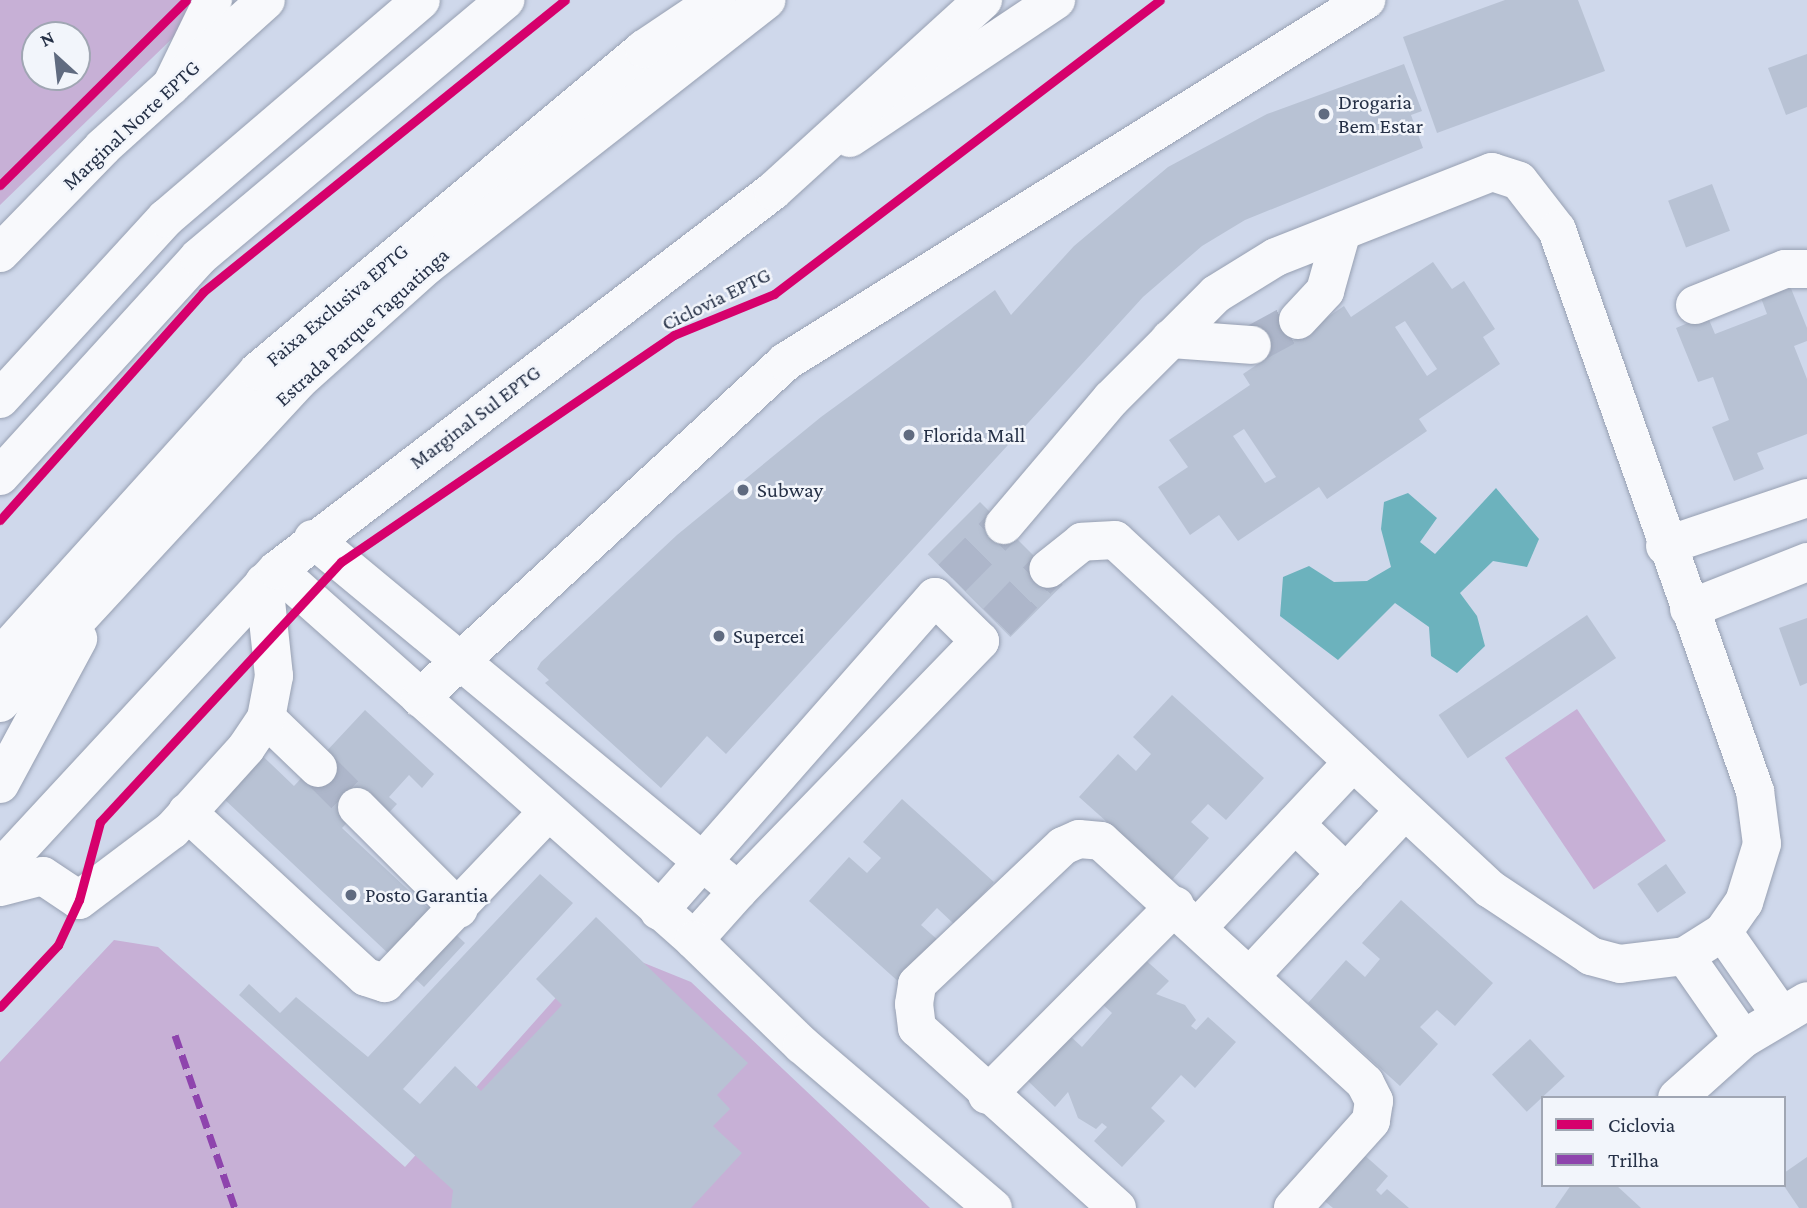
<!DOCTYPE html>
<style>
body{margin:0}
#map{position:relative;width:1807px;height:1208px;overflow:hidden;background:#cfd8eb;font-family:"Crimson Pro",serif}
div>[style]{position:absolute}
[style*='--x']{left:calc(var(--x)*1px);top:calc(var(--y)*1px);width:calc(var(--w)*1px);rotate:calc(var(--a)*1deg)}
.green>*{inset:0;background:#c7b0d6;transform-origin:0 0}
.water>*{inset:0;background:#6cb2bd}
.building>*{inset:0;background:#b8c2d4;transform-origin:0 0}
.minor-tunnel>*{height:38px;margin-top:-19px;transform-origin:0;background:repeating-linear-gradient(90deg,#adb6ca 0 38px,transparent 0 57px)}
.roads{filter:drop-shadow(0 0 2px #97a0b2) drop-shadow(0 0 2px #97a0b2)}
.minor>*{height:38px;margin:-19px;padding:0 19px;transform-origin:19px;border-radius:19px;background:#f8f9fc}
.major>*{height:38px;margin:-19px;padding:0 19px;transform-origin:19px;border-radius:19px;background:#f8f9fc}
.highway>*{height:38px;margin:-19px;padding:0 19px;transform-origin:19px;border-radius:19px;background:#f8f9fc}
.quiet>*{height:7px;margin-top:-3.5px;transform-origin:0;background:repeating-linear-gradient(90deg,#8e44ad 0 14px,transparent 0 21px)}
.cycleway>*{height:9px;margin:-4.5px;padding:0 4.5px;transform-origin:4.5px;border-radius:4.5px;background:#d6006c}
.dots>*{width:19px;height:19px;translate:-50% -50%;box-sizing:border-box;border:4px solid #f2f5fb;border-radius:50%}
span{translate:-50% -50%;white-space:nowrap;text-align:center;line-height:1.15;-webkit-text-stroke:5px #f2f5fb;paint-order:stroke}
.poi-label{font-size:21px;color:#253046}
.left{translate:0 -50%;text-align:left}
.street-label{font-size:21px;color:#253046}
.legend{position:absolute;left:1541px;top:1096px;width:245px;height:91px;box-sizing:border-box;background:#f2f5fb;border:2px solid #a0a6b3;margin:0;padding:9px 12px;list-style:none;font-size:21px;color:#253046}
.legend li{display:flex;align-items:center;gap:14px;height:35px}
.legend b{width:35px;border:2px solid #a0a6b3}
.north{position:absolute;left:21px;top:21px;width:70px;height:70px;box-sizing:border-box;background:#f2f5fb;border:2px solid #a0a6b3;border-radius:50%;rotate:333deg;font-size:19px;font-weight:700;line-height:28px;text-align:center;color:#253046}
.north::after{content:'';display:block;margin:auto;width:24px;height:32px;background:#606b80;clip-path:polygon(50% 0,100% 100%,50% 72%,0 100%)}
</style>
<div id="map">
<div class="green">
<i style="clip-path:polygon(evenodd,0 0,212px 0,0 205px,0 0,35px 35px,77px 35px,77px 77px,35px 77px,35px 35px)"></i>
<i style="left:1577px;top:709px;width:159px;height:87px;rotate:56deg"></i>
<i style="clip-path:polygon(114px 940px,158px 947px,405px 1167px,602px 946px,691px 982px,930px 1208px,0 1208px,0 1062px)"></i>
</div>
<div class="water">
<i style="clip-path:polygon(1496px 488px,1539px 539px,1527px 567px,1493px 561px,1460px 593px,1477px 616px,1485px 646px,1457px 673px,1431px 656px,1429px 627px,1395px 603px,1338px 660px,1280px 616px,1283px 577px,1309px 566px,1334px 582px,1367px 581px,1391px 567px,1381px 529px,1384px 502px,1408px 493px,1437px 518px,1420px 542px,1435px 554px)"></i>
</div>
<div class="building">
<i style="clip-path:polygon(1505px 0,1578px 0,1605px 71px,1437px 133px,1403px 37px)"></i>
<i style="clip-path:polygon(1807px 54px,1807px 107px,1786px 115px,1768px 68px)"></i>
<i style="clip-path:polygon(1404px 64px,1422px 111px,1411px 115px,1423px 148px,1245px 220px,1202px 246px,1143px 297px,726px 754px,707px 736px,661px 788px,545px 683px,549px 680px,537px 669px,541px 662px,677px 535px,821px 417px,995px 290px,1011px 315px,1074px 246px,1168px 167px,1267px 114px)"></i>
<i style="left:1712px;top:184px;width:50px;height:47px;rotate:69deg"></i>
<i style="clip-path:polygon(evenodd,1433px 262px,1452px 289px,1464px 281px,1495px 329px,1483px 337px,1500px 364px,1419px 419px,1427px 431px,1327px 499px,1319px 487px,1238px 541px,1219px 515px,1190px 535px,1158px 487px,1188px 467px,1169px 440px,1250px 385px,1243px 374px,1344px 306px,1351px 317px,1433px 262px,1405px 321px,1437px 369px,1427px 376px,1395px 327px,1405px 321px,1433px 262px,1244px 429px,1276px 477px,1265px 483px,1233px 436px,1244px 429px)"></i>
<i style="clip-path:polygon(1790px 286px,1807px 328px,1807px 341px,1794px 346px,1807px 379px,1807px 434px,1757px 453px,1764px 469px,1734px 481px,1712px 427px,1729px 420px,1713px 377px,1698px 382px,1676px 328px,1707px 315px,1715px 334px,1767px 314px,1761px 298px)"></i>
<i style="left:980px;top:502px;width:117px;height:74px;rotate:45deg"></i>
<i style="left:1587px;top:615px;width:52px;height:179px;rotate:56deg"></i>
<i style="clip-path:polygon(1807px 618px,1807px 683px,1800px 686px,1779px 628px)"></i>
<i style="clip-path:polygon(1172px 695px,1264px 778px,1226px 820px,1208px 804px,1191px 822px,1209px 838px,1172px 880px,1079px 797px,1118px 754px,1136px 771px,1151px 754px,1133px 737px)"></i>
<i style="clip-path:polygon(365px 710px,434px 774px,422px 788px,409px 775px,389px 797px,397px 804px,383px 819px,366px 803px,342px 828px,465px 943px,424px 987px,207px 783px,247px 741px,294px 786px)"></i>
<i style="clip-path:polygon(902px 799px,994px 882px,955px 925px,937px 908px,921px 925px,940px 942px,901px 984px,809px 901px,849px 857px,867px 873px,881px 858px,863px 842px)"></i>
<i style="left:1666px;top:864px;width:35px;height:35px;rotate:55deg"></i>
<i style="clip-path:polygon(540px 874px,573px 903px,403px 1089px,420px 1104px,455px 1066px,481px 1091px,562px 1005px,536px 979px,596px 917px,748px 1063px,717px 1095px,730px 1109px,713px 1126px,742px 1153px,691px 1208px,451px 1208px,453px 1190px,239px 995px,249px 984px,280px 1013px,296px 997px,368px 1057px)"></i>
<i style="clip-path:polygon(1401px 900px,1493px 983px,1455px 1026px,1437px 1010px,1420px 1027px,1438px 1044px,1400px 1086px,1308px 1003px,1346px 960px,1365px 977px,1380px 959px,1362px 943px)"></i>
<i style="clip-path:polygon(1141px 956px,1169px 981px,1156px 994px,1185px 1005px,1196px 1020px,1191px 1026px,1196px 1030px,1208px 1017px,1236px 1042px,1195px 1088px,1181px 1075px,1151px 1108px,1165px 1121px,1122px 1167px,1094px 1141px,1107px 1127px,1102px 1123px,1096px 1129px,1078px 1118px,1068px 1092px,1055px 1107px,1028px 1081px,1069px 1035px,1082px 1047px,1112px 1013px,1099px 1001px)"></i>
<i style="left:1530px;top:1039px;width:51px;height:52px;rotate:47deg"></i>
<i style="clip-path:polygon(1362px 1153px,1388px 1176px,1376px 1190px,1381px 1195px,1387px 1189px,1409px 1208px,1333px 1208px,1321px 1198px)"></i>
<i style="clip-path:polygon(1807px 1157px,1807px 1208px,1799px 1208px,1784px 1186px,1784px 1173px)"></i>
<i style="clip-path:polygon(1571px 1185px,1616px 1185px,1641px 1208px,1555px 1208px)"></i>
</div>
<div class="minor-tunnel">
<i style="--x:1252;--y:345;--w:52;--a:-28.5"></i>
<i style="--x:952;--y:578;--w:74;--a:-45.5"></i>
<i style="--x:997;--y:622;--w:74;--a:-46.1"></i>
<i style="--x:318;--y:768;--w:55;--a:45"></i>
</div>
<div class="roads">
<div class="minor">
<i style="--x:171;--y:86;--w:96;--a:-64"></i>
<i style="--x:850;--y:138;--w:248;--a:-33.8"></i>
<i style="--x:1695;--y:305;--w:97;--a:-21.8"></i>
<i style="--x:1785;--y:269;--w:22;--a:0"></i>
<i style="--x:1298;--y:320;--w:40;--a:-47"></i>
<i style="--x:1325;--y:291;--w:62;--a:-74.2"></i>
<i style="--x:1170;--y:339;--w:82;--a:4.2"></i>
<i style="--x:0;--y:476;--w:296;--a:-47.7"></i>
<i style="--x:199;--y:257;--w:400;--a:-40"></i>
<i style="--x:1004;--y:525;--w:165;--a:-49.7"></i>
<i style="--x:1111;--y:399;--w:148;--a:-45"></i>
<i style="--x:1216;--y:294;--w:70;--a:-31.7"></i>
<i style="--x:1276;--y:257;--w:232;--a:-21.5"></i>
<i style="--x:1492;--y:172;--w:28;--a:18"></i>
<i style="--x:1519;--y:181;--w:62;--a:52.2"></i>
<i style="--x:1557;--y:230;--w:595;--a:70.56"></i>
<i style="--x:1755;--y:791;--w:53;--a:82.5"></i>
<i style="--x:1762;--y:844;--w:61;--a:107.2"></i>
<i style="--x:1744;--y:902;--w:37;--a:125"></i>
<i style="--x:1723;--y:932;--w:45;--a:147.7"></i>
<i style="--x:1685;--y:956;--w:65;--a:173"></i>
<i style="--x:1620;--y:964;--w:30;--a:-165"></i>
<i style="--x:1591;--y:956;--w:121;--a:-146.4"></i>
<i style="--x:1490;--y:889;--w:512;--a:-137.06"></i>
<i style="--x:1115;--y:540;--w:33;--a:177"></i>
<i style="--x:1082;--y:542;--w:43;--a:141.5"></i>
<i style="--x:1665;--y:546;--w:150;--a:-18.7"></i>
<i style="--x:277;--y:570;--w:557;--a:41.58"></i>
<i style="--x:694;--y:940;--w:66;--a:-48.1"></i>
<i style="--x:738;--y:891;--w:552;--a:-140.37"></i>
<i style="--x:1689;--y:609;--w:127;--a:-21.7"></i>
<i style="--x:0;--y:657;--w:385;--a:-47.9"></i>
<i style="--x:258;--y:371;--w:503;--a:-39.83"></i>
<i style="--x:644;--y:49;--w:88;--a:-33.9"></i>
<i style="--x:420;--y:698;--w:496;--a:-42.6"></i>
<i style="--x:785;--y:362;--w:685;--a:-31.93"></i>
<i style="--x:266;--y:718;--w:72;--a:43.9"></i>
<i style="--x:357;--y:807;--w:144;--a:45"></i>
<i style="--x:187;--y:812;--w:243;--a:42.7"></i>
<i style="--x:366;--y:977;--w:20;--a:18"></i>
<i style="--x:385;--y:983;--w:236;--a:-46.4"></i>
<i style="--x:1295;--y:824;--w:71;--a:43.9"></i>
<i style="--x:0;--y:887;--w:44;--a:-14.3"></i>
<i style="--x:43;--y:876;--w:43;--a:33.7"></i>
<i style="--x:79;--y:900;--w:116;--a:-37"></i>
<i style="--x:172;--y:830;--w:110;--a:-47.9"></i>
<i style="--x:246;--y:748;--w:36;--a:-56"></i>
<i style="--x:266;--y:718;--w:43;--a:-79.2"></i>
<i style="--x:274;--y:676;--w:94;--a:-96.1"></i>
<i style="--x:659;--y:911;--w:418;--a:-48.7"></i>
<i style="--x:935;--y:597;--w:63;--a:44.4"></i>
<i style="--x:980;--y:641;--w:348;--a:134.1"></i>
<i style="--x:1199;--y:926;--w:225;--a:-46.8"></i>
<i style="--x:1723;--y:932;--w:101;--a:55.1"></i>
<i style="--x:694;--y:940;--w:151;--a:44.2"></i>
<i style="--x:802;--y:1045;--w:251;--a:40.5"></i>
<i style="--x:1685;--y:956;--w:101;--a:55.1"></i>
<i style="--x:1252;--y:974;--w:224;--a:-47"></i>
<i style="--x:987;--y:1095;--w:267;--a:-45.2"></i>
<i style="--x:1677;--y:1098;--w:89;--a:-41.8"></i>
<i style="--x:1743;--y:1039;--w:74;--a:-30.7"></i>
<i style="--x:1117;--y:1208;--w:269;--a:-138"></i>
<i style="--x:917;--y:1028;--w:24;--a:-97"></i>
<i style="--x:914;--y:1004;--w:20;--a:-81"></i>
<i style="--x:917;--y:984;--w:201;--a:-43.4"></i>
<i style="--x:1063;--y:846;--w:17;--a:-24"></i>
<i style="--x:1079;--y:839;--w:22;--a:5"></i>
<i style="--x:1101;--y:841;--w:358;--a:42.5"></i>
<i style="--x:1365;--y:1083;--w:20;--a:63"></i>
<i style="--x:1374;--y:1101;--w:20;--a:99"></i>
<i style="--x:1371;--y:1121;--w:117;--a:131.9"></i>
</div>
<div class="major">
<i style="--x:0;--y:253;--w:148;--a:-45.8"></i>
<i style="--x:103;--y:147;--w:219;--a:-42"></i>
<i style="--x:0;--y:869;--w:408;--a:-47.2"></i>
<i style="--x:277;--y:570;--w:624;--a:-37.38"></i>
<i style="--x:773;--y:191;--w:284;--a:-42.3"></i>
</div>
<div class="highway">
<i style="--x:0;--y:399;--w:246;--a:-47.5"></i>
<i style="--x:166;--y:218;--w:335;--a:-40.5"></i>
<i style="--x:0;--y:703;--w:439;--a:-47.2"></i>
<i style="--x:298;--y:381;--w:172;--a:-41.9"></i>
<i style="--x:426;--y:266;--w:432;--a:-38"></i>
<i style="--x:0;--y:784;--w:165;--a:-61.7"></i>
</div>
</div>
<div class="quiet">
<i style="--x:175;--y:1035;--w:183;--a:70.9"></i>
</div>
<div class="cycleway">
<i style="--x:0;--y:185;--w:262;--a:-44.8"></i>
<i style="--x:0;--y:520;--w:305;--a:-48.3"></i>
<i style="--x:203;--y:292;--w:465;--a:-38.9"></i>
<i style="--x:0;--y:1007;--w:85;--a:-46.9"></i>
<i style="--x:58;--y:945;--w:50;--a:-65"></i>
<i style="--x:79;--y:900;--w:81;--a:-74.9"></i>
<i style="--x:100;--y:822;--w:355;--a:-47.2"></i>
<i style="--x:341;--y:562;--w:403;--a:-34.3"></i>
<i style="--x:674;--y:335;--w:108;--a:-22.3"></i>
<i style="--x:774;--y:294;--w:485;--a:-37.3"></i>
</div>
<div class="dots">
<i style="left:1324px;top:114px;background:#606b80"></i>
<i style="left:909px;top:435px;background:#606b80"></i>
<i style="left:743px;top:490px;background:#606b80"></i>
<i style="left:719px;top:636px;background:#606b80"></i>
<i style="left:351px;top:895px;background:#606b80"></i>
</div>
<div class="poi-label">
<span class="left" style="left:1338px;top:114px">Drogaria<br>Bem Estar</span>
<span class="left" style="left:923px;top:435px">Florida Mall</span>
<span class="left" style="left:757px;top:490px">Subway</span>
<span class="left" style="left:733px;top:636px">Supercei</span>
<span class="left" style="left:365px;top:895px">Posto Garantia</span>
</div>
<div class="street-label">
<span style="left:131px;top:125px;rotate:-43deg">Marginal Norte EPTG</span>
<span style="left:716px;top:299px;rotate:-26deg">Ciclovia EPTG</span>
<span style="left:337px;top:305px;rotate:-40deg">Faixa Exclusiva EPTG</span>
<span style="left:362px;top:327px;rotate:-42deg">Estrada Parque Taguatinga</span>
<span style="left:475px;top:417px;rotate:-37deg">Marginal Sul EPTG</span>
</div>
<ul class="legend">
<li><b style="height:9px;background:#d6006c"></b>Ciclovia</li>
<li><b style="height:9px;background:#8e44ad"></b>Trilha</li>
</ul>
<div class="north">N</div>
</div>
